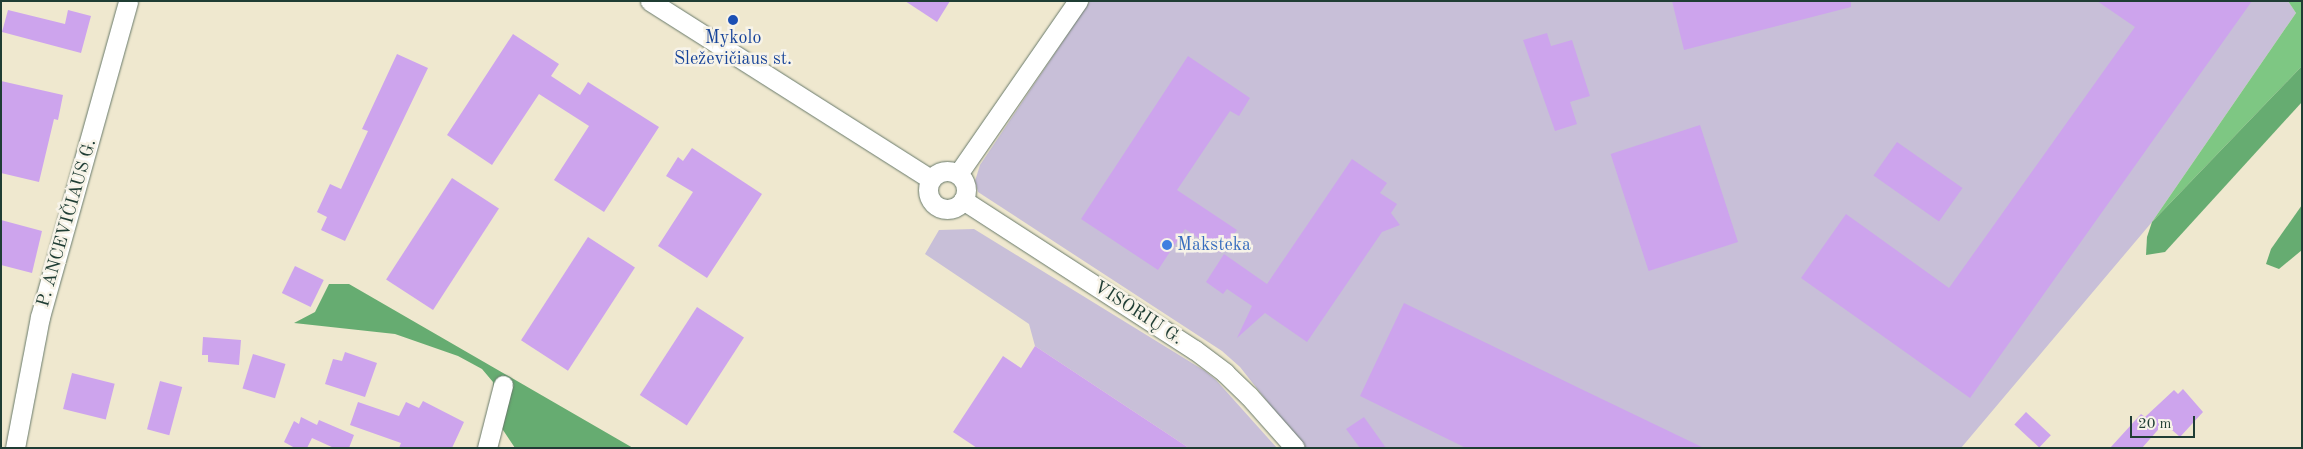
<!DOCTYPE html>
<meta charset="utf-8">
<style>
body{margin:0}
#map{position:relative;width:2303px;height:449px;overflow:hidden;background:#efe8cf;font-family:"Old Standard TT",serif}
div>[style]{position:absolute}
[style*='--x']{left:calc(var(--x)*1px);top:calc(var(--y)*1px);width:calc(var(--w)*1px);rotate:calc(var(--a)*1deg)}
.industrial>*{inset:0;background:#c8bfd8}
.green>*{inset:0;background:#7ec783}
.forest>*{inset:0;background:#66ac71}
.building>*{inset:0;background:#cda4ed;transform-origin:0 0}
.roads{filter:drop-shadow(0 0 1px #68796a) drop-shadow(0 0 1px #68796a)}
.street>*{height:19px;margin:-9.5px;padding:0 9.5px;transform-origin:9.5px;border-radius:9.5px;background:#fff}
.street>.ring{margin:-9.5px;padding:0;box-sizing:content-box;background:none;border:19px solid #fff;border-radius:50%}
.dots>*{width:14px;height:14px;translate:-50% -50%;box-sizing:border-box;border:2px solid #f7f3e8;border-radius:50%}
span{translate:-50% -50%;white-space:nowrap;text-align:center;line-height:1.15;-webkit-text-stroke:5px #f7f3e8;paint-order:stroke}
.transit-label{font-size:18px;color:#164399}
.street-label{font-size:18px;color:#1f3d34}
.shop-label{font-size:18px;color:#366cbe}
.left{translate:0 -50%;text-align:left}
.frame{position:absolute;inset:0;border:2px solid #1f3d34;pointer-events:none}
.scale{position:absolute;left:2130px;top:416px;width:65px;height:22px;box-sizing:border-box;border:2px solid #1f3d34;border-top:0;padding-left:6px;font-size:15px;line-height:18px;white-space:nowrap;color:#1f3d34;-webkit-text-stroke:4px #f7f3e8;paint-order:stroke}
</style>
<div id="map">
<div class="industrial">
<i style="clip-path:polygon(1090px 1px,2288px 1px,2296px 13px,2152px 222px,1961px 448px,1304px 448px,1240px 367px,1222px 351px,978px 192px,975px 181px,980px 165px)"></i>
<i style="clip-path:polygon(974px 229px,1205px 371px,1216px 380px,1277px 448px,1189px 448px,1035px 346px,1029px 324px,925px 254px,939px 230px)"></i>
</div>
<div class="green">
<i style="clip-path:polygon(2288px 1px,2302px 1px,2302px 66px,2152px 222px,2296px 13px)"></i>
</div>
<div class="forest">
<i style="clip-path:polygon(2302px 66px,2302px 102px,2165px 252px,2146px 255px,2147px 237px,2152px 222px)"></i>
<i style="clip-path:polygon(2302px 205px,2302px 250px,2279px 269px,2266px 264px,2271px 249px)"></i>
<i style="clip-path:polygon(329px 284px,349px 284px,633px 448px,515px 448px,499px 424px,493px 382px,482px 369px,458px 356px,395px 334px,294px 323px,315px 312px)"></i>
</div>
<div class="building">
<i style="clip-path:polygon(905px 1px,950px 1px,937px 22px)"></i>
<i style="clip-path:polygon(1672px 1px,1851px 1px,1851px 7px,1684px 50px)"></i>
<i style="clip-path:polygon(2097px 1px,2252px 1px,1970px 398px,1801px 278px,1846px 214px,1949px 288px,2135px 27px)"></i>
<i style="clip-path:polygon(8px 10px,65px 24px,68px 10px,91px 16px,81px 53px,2px 32px)"></i>
<i style="clip-path:polygon(1547px 33px,1551px 46px,1572px 40px,1590px 96px,1570px 102px,1577px 124px,1555px 131px,1523px 40px)"></i>
<i style="clip-path:polygon(513px 34px,559px 64px,551px 76px,580px 95px,588px 82px,659px 127px,604px 212px,554px 180px,589px 126px,539px 94px,492px 165px,447px 135px)"></i>
<i style="clip-path:polygon(397px 54px,428px 68px,345px 241px,321px 230px,327px 217px,317px 212px,330px 184px,341px 189px,368px 131px,362px 129px)"></i>
<i style="clip-path:polygon(1188px 56px,1250px 98px,1239px 116px,1230px 111px,1177px 190px,1237px 230px,1221px 253px,1185px 229px,1158px 270px,1081px 219px)"></i>
<i style="clip-path:polygon(1px 81px,63px 95px,58px 120px,54px 119px,39px 182px,1px 173px)"></i>
<i style="left:1700px;top:125px;width:123px;height:94px;rotate:72deg"></i>
<i style="left:1897px;top:142px;width:80px;height:41px;rotate:35deg"></i>
<i style="clip-path:polygon(692px 148px,762px 194px,707px 278px,658px 246px,693px 192px,666px 176px,678px 157px,683px 161px)"></i>
<i style="clip-path:polygon(1352px 159px,1387px 183px,1380px 193px,1397px 204px,1391px 213px,1400px 225px,1382px 232px,1307px 342px,1265px 313px,1237px 338px,1252px 306px,1227px 289px,1223px 294px,1206px 282px,1224px 254px,1267px 284px)"></i>
<i style="left:452px;top:178px;width:56px;height:121px;rotate:33deg"></i>
<i style="clip-path:polygon(1px 220px,42px 231px,32px 273px,1px 265px)"></i>
<i style="left:588px;top:237px;width:56px;height:123px;rotate:33deg"></i>
<i style="left:295px;top:266px;width:32px;height:30px;rotate:26deg"></i>
<i style="clip-path:polygon(1404px 303px,1579px 388px,1704px 448px,1466px 448px,1360px 396px)"></i>
<i style="left:697px;top:307px;width:56px;height:105px;rotate:33deg"></i>
<i style="clip-path:polygon(203px 337px,241px 340px,239px 365px,208px 362px,208px 355px,202px 355px)"></i>
<i style="clip-path:polygon(1035px 346px,1189px 448px,977px 448px,953px 432px,1003px 356px,1021px 368px)"></i>
<i style="clip-path:polygon(345px 352px,377px 363px,365px 397px,325px 384px,333px 359px,342px 361px)"></i>
<i style="left:253px;top:354px;width:34px;height:36px;rotate:17deg"></i>
<i style="left:72px;top:373px;width:44px;height:37px;rotate:14deg"></i>
<i style="left:160px;top:381px;width:23px;height:50px;rotate:15deg"></i>
<i style="clip-path:polygon(2183px 389px,2203px 412px,2180px 437px,2164px 423px,2142px 448px,2110px 448px,2141px 414px,2145px 417px,2174px 390px,2178px 394px)"></i>
<i style="clip-path:polygon(423px 401px,464px 422px,452px 448px,399px 448px,401px 443px,350px 425px,358px 402px,399px 416px,406px 402px,419px 408px)"></i>
<i style="left:2026px;top:412px;width:34px;height:17px;rotate:43deg"></i>
<i style="clip-path:polygon(301px 417px,317px 425px,319px 420px,354px 435px,349px 448px,334px 448px,312px 438px,307px 448px,295px 448px,284px 442px,294px 421px,299px 424px)"></i>
<i style="clip-path:polygon(1364px 417px,1386px 448px,1360px 448px,1346px 429px)"></i>
</div>
<div class="roads">
<div class="street">
<i style="--x:650;--y:1;--w:332;--a:32.4"></i>
<i class="ring" style="left:928px;top:171px;width:19px;height:19px"></i>
<i style="--x:958;--y:174;--w:211;--a:-55.3"></i>
<i style="--x:963;--y:200;--w:276;--a:32.9"></i>
<i style="--x:1195;--y:350;--w:38;--a:37"></i>
<i style="--x:1225;--y:373;--w:33;--a:44"></i>
<i style="--x:1249;--y:396;--w:69;--a:48.5"></i>
<i style="--x:15;--y:448;--w:133;--a:-79.2"></i>
<i style="--x:40;--y:317;--w:328;--a:-74.4"></i>
<i style="--x:487;--y:448;--w:65;--a:-75.7"></i>
</div>
</div>
<div class="dots">
<i style="left:733px;top:20px;background:#1a4fb4"></i>
<i style="left:1167px;top:245px;background:#3f7fe0"></i>
</div>
<div class="transit-label">
<span style="left:733px;top:49px">Mykolo<br>Sleževičiaus st.</span>
</div>
<div class="street-label">
<span style="left:67px;top:223px;rotate:-74deg">P. ANCEVIČIAUS G.</span>
<span style="left:1138px;top:313px;rotate:33deg">VISORIŲ G.</span>
</div>
<div class="shop-label">
<span class="left" style="left:1177px;top:245px">Maksteka</span>
</div>
<div class="frame"></div>
<div class="scale">20 m</div>
</div>
